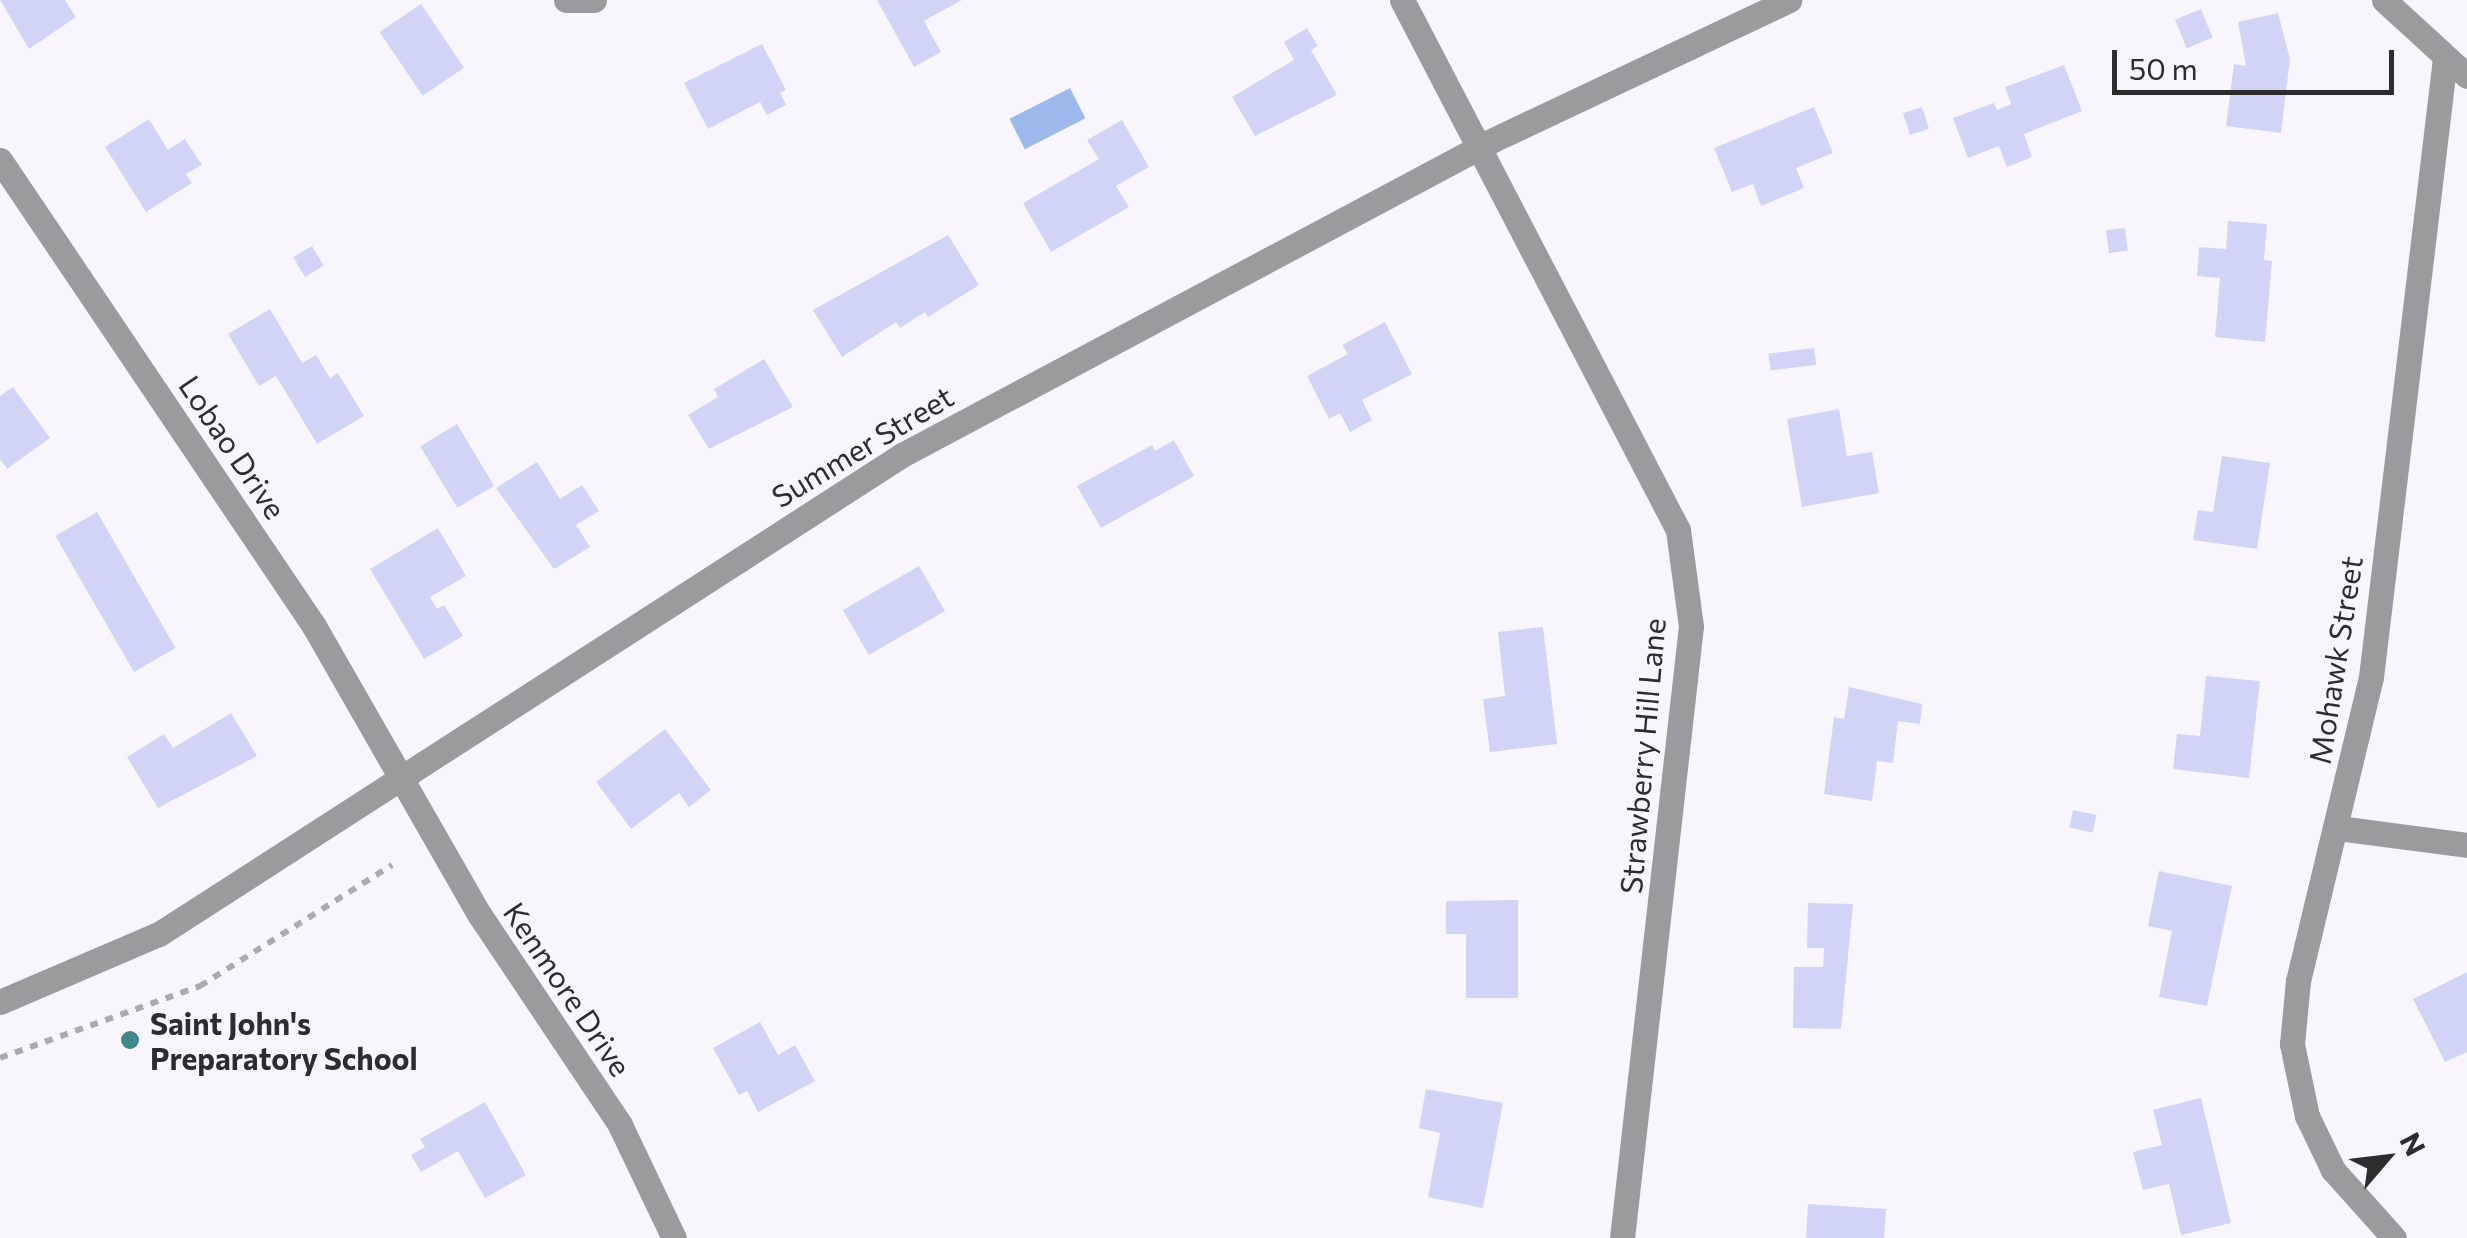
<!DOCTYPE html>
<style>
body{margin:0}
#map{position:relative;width:2467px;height:1238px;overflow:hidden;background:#f8f6fc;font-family:Commissioner,sans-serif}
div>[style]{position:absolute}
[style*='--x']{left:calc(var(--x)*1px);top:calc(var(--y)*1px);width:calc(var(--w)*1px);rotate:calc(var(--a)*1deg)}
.water>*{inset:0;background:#9db8eb;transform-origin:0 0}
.building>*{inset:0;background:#d2d4f7;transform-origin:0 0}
.path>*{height:6px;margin-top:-3px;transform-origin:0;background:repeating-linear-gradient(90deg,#acaaaf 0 8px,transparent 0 16px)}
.minor>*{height:25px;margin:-12.5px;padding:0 12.5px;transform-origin:12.5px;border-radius:12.5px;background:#9c9a9c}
.dots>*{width:28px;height:28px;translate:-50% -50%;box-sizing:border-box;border:5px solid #f8f6fc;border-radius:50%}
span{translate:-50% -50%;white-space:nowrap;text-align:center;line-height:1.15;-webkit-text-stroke:8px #f8f6fc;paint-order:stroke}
.street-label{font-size:30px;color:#2d2c2e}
.poi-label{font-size:30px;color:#2d2c2e;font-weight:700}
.left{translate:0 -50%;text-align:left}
.north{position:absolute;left:2337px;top:1108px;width:100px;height:100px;-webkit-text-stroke:8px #f8f6fc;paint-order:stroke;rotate:62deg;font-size:28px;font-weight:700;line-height:40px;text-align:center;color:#2d2c2e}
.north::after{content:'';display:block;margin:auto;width:35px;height:45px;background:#2d2c2e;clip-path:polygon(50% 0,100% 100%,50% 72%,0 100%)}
.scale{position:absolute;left:2112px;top:50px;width:282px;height:45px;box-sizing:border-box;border:5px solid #2d2c2e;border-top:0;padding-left:12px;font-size:30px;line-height:35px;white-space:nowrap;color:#2d2c2e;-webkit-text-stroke:8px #f8f6fc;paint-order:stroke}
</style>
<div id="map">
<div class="water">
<i style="left:1070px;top:88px;width:34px;height:68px;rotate:63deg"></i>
</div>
<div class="building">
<i style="clip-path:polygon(0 0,65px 0,76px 17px,29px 49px)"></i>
<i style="clip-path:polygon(877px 0,962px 0,924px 21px,941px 52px,914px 67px)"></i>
<i style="left:421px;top:4px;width:77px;height:50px;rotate:56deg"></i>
<i style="left:2201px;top:9px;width:31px;height:28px;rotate:68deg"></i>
<i style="clip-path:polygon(2278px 13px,2290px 59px,2281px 133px,2226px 126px,2234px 64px,2246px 66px,2238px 22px)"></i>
<i style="clip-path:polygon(1307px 28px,1318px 46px,1311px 50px,1337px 95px,1255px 136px,1232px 97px,1294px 60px,1284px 42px)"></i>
<i style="clip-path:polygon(762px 44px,786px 90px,780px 93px,786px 105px,767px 115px,760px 102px,708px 129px,684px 83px)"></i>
<i style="clip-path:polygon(2064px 65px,2082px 111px,2024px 134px,2032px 157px,2007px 167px,1999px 146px,1968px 158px,1953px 118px,1994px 103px,1997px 110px,2011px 104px,2005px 87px)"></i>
<i style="clip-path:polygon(1814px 107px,1833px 153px,1796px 168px,1804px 188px,1761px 206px,1753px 184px,1732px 192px,1714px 148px)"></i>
<i style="left:1922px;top:107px;width:23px;height:20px;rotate:72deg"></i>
<i style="clip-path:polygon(149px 119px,168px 150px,185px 139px,202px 165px,186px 174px,192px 183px,146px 212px,105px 147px)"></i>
<i style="clip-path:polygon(1122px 120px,1149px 167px,1116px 186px,1129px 207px,1051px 252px,1023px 203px,1099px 159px,1087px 140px)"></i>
<i style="clip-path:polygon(2228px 221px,2267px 224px,2264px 260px,2272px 261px,2265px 342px,2215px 337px,2220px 278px,2197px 276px,2199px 247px,2226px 249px)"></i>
<i style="left:2125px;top:228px;width:23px;height:19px;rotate:83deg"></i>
<i style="clip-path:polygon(948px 235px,979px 285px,928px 317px,925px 312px,900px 328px,896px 322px,842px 357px,813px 310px)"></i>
<i style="left:312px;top:246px;width:23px;height:22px;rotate:59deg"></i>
<i style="clip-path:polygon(270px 309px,302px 363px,316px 355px,330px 378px,338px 373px,364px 416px,317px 444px,276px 376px,259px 386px,228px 334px)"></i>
<i style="clip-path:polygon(1385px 322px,1412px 374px,1362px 400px,1372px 420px,1350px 432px,1340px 413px,1329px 419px,1307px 376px,1348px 354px,1342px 345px)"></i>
<i style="left:1814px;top:348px;width:17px;height:46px;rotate:83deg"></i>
<i style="clip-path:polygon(764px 359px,793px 407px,709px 449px,688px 415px,718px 397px,714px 389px)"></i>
<i style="clip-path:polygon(13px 387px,50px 438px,7px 469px,0 459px,0 396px)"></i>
<i style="clip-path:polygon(1839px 409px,1847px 456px,1872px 452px,1879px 493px,1802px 507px,1787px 419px)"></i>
<i style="left:457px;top:424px;width:72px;height:43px;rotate:59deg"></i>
<i style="clip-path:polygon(1174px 440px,1194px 476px,1101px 528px,1077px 486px,1152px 445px,1155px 451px)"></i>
<i style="clip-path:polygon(2222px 456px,2270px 463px,2257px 549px,2193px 540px,2198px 510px,2213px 512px)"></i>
<i style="clip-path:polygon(537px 462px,560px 499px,582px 485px,599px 511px,576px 525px,590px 547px,554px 569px,496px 488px)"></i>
<i style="left:97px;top:512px;width:157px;height:48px;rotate:60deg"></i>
<i style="clip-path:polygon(438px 528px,466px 576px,430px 597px,437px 609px,444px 605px,463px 636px,424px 659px,370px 569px)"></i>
<i style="left:919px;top:566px;width:52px;height:88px;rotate:60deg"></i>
<i style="clip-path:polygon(1543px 627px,1557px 744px,1490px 752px,1483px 699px,1505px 696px,1498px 632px)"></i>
<i style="clip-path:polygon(2206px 676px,2260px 681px,2249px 778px,2173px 769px,2177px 734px,2200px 736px)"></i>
<i style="clip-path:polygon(1849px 687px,1922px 704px,1920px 724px,1898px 721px,1893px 763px,1877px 761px,1872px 801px,1824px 794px,1834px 717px,1844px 719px)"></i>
<i style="clip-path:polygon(231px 713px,257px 756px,158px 808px,127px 757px,164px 734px,173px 748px)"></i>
<i style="clip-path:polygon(665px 729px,711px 790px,689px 807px,679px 793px,631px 829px,596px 782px)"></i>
<i style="left:2073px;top:810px;width:24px;height:18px;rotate:12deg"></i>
<i style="clip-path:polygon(2159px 871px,2232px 886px,2207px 1006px,2159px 997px,2172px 931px,2148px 926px)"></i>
<i style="clip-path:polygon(1518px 900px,1518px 998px,1466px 998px,1466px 934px,1446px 934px,1446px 901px)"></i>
<i style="clip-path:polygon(1808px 903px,1853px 904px,1841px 1029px,1793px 1028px,1794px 967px,1823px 967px,1824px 948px,1807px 948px)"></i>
<i style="clip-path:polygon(2467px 972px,2467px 1052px,2445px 1062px,2413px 999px)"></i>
<i style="clip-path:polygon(760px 1022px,778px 1055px,795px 1045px,815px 1081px,758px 1112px,747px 1091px,739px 1095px,713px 1048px)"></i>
<i style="clip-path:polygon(1426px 1089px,1503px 1103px,1483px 1208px,1428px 1197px,1440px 1133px,1419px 1128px)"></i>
<i style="clip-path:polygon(2201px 1098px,2231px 1223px,2181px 1235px,2169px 1184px,2143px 1190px,2133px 1152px,2162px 1145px,2153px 1110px)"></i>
<i style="clip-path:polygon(485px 1102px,526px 1175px,485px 1198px,458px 1151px,421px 1172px,411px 1155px,425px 1147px,420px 1139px)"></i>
<i style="clip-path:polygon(1808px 1204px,1886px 1209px,1884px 1238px,1806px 1238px)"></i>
</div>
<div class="path">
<i style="--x:0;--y:1058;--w:213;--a:-19.8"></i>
<i style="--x:200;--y:986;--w:227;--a:-32.2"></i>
</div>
<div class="minor">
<i style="--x:566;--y:0;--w:28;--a:0"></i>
<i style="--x:1402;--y:0;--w:598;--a:62.49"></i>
<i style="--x:1678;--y:530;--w:97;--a:82.3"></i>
<i style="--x:1691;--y:626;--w:616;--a:96.43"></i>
<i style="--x:2384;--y:0;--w:113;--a:42.5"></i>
<i style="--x:0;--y:160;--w:562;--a:56.03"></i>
<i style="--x:314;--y:626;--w:332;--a:60.2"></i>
<i style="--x:479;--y:914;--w:254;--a:56.2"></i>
<i style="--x:620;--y:1125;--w:125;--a:64.5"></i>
<i style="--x:2338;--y:828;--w:130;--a:7.5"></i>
<i style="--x:0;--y:1002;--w:173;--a:-23.2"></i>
<i style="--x:159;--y:934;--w:884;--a:-32.81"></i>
<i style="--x:902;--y:455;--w:667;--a:-28.06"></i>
<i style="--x:1491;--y:141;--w:330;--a:-25.3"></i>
<i style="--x:2394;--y:1238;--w:91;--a:-131.9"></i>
<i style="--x:2333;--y:1170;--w:60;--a:-115.7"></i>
<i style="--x:2307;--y:1116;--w:74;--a:-101.8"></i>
<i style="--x:2292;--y:1044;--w:63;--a:-84.6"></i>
<i style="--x:2298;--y:981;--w:313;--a:-76.5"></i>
<i style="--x:2371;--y:677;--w:623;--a:-83.18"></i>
</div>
<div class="dots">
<i style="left:130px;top:1040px;background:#3f868e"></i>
</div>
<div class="street-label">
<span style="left:862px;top:446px;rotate:-31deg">Summer Street</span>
<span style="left:233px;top:447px;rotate:56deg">Lobao Drive</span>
<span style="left:2335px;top:660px;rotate:-81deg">Mohawk Street</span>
<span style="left:1642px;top:756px;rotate:-85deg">Strawberry Hill Lane</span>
<span style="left:568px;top:989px;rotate:56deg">Kenmore Drive</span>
</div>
<div class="poi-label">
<span class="left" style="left:150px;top:1040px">Saint John's<br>Preparatory School</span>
</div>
<div class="north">N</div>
<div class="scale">50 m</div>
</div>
